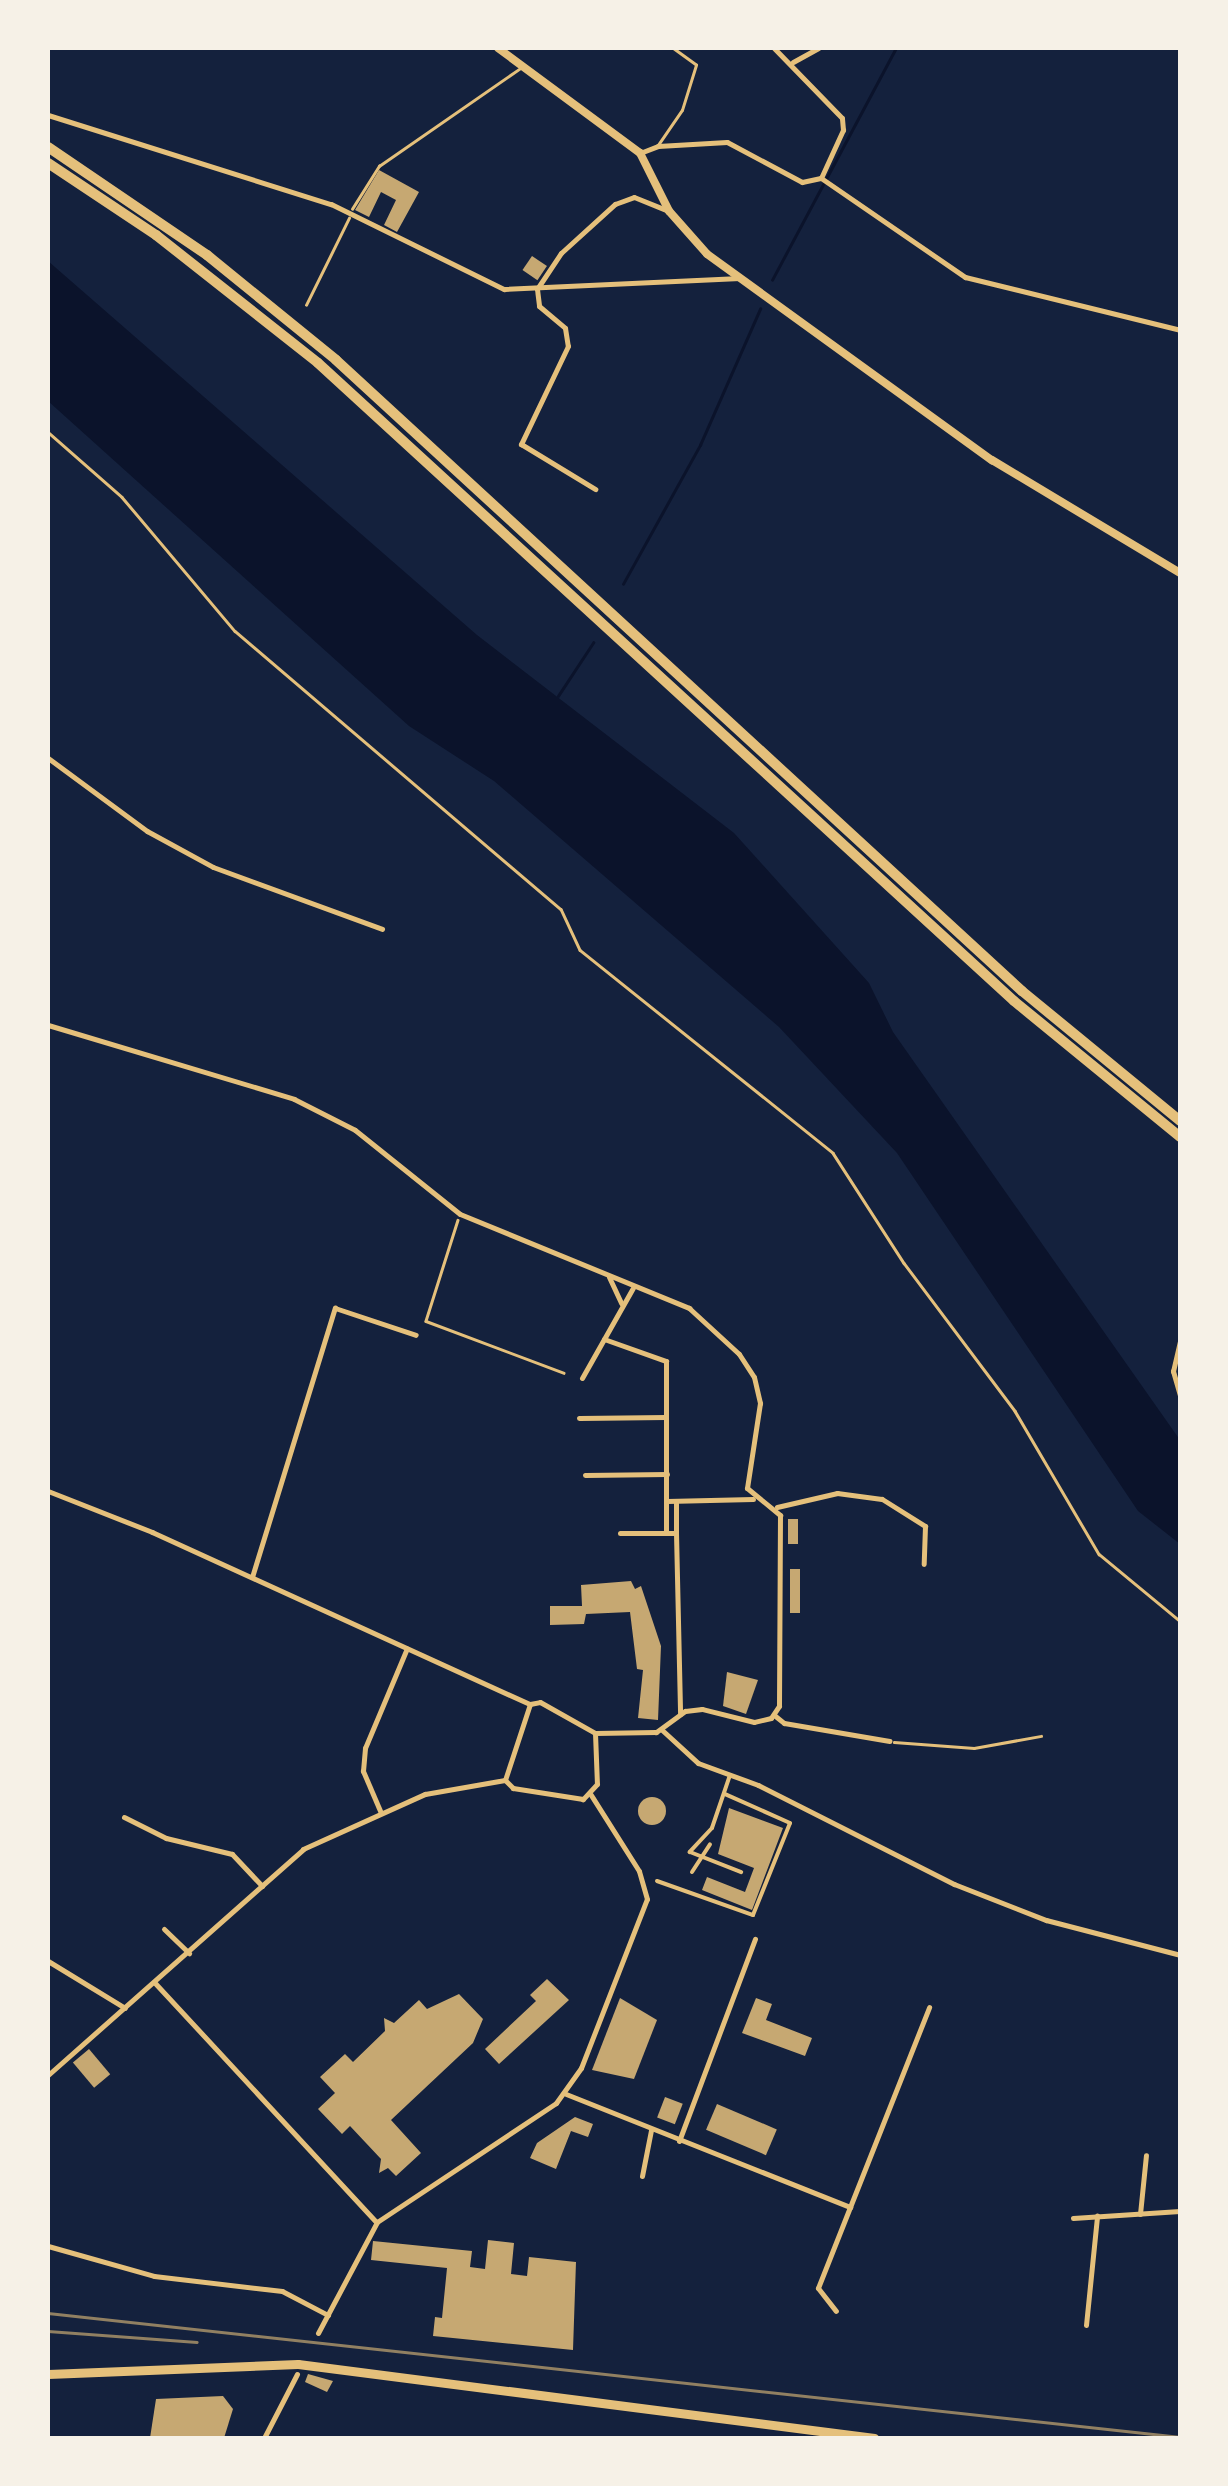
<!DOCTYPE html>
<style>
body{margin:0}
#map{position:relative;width:1228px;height:2486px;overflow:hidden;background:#14213d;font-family:"Nunito Sans",sans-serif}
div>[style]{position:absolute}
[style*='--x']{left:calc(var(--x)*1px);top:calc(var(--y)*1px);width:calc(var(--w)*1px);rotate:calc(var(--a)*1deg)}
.water>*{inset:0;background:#0b132b}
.stream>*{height:2.5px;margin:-1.25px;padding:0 1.25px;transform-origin:1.25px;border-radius:1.25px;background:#0b132b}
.building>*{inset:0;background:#c6a872;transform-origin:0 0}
.round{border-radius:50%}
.path>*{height:2.5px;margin:-1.25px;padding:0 1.25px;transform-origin:1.25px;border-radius:1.25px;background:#e5c07b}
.service>*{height:2.5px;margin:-1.25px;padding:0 1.25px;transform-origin:1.25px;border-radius:1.25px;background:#e5c07b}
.pedestrian>*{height:4px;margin:-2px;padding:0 2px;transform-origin:2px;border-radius:2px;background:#e5c07b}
.minor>*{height:5px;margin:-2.5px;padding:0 2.5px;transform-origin:2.5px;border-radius:2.5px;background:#e5c07b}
.secondary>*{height:8px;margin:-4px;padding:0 4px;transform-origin:4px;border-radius:4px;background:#e5c07b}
.primary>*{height:9px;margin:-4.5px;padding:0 4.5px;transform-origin:4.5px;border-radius:4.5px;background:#e5c07b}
.motorway>*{height:10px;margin:-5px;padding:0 5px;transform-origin:5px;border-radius:5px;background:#e5c07b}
.rail>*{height:2.5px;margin:-1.25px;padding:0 1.25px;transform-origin:1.25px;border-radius:1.25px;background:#918062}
span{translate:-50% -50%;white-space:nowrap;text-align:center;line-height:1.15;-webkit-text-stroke:8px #f6f1e7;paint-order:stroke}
.frame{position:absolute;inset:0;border:50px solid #f6f1e7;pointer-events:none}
</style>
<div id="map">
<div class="water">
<i style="clip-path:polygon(48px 261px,477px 635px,734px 833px,869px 983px,893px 1032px,1180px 1440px,1180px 1544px,1138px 1511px,897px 1153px,779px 1027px,494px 781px,409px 726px,48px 401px)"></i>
</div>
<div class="stream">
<i style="--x:772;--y:280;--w:263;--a:-61.9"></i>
<i style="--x:623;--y:584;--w:159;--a:-61"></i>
<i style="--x:700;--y:445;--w:149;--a:-66.2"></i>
<i style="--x:558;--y:696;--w:64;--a:-56.6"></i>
</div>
<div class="building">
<i style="clip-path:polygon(379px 170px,419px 192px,397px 232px,384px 225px,396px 200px,381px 192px,369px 217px,355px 210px)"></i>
<i style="left:532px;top:256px;width:18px;height:17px;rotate:34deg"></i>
<i style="left:788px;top:1519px;width:10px;height:25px"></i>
<i style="left:790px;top:1569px;width:10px;height:44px"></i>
<i style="clip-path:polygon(631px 1581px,635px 1589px,641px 1586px,661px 1646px,658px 1720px,638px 1718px,643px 1670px,637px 1669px,630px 1612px,586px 1614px,584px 1624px,550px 1625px,550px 1606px,582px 1606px,581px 1585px)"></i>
<i style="clip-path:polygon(727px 1672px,758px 1680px,746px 1714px,723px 1706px)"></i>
<i class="round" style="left:638px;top:1797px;width:28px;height:28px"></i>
<i style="clip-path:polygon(729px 1808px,783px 1828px,752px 1910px,702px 1890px,707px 1877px,745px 1892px,754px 1868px,718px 1854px)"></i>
<i style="clip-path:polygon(547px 1979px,569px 2000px,499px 2064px,485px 2049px,536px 2001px,530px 1995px)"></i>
<i style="clip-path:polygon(459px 1994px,483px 2019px,473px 2043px,391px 2120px,421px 2153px,396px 2176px,388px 2168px,379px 2173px,381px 2159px,350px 2126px,342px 2134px,318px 2109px,335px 2093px,320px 2077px,345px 2054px,353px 2062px,385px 2031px,384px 2018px,394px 2023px,419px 2000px,427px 2009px)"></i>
<i style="clip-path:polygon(620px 1998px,657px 2020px,634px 2079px,592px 2070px)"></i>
<i style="clip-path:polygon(756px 1998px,772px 2004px,766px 2020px,812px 2038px,805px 2056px,742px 2033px)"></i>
<i style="left:89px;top:2049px;width:33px;height:21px;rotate:50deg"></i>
<i style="left:665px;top:2097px;width:19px;height:22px;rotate:21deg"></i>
<i style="left:717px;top:2104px;width:65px;height:28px;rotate:23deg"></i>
<i style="clip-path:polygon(575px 2117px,593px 2124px,588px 2137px,571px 2131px,556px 2169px,530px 2158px,537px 2143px)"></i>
<i style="clip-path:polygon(488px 2240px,514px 2243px,511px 2274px,527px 2276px,529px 2257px,576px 2262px,573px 2350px,433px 2336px,435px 2317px,442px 2318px,447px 2268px,371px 2260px,373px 2241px,472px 2251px,470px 2267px,485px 2269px)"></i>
<i style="clip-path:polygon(308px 2374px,333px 2381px,327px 2392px,305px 2382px)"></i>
<i style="clip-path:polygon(223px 2396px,233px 2409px,224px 2438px,150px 2438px,156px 2399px)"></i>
</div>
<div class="path">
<i style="--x:48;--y:432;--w:98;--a:41.3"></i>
<i style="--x:122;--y:497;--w:175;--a:49.9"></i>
<i style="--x:235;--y:631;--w:428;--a:40.5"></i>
<i style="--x:561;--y:909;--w:45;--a:65.1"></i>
<i style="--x:580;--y:950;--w:324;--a:38.7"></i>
<i style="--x:833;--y:1153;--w:131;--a:57.2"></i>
<i style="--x:904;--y:1263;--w:185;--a:53.1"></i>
<i style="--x:1015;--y:1411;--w:166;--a:59.6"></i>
<i style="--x:1099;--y:1554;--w:105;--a:39.6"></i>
<i style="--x:458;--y:1220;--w:106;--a:107.6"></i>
<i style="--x:426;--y:1321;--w:147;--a:20.6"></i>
<i style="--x:894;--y:1742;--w:80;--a:4.3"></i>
<i style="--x:974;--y:1748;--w:68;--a:-10.2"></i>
</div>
<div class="service">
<i style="--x:658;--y:145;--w:42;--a:-55.6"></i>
<i style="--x:682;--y:110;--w:47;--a:-72.7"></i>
<i style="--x:696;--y:65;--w:29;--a:-144"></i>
<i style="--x:352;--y:209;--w:51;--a:-57.9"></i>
<i style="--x:379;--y:166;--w:174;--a:-34.7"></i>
<i style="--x:306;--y:305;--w:97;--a:-63.7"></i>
</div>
<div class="pedestrian">
<i style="--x:730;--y:1775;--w:56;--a:108.8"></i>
<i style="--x:712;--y:1828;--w:33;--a:133"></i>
<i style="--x:690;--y:1852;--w:55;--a:21.4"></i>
<i style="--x:692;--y:1872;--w:33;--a:-57"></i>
<i style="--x:657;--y:1881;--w:102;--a:19.5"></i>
<i style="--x:753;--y:1915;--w:99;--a:-68.1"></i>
<i style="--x:790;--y:1823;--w:71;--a:-156"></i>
</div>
<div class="minor">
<i style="--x:793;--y:62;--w:29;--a:-29"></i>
<i style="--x:48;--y:115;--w:297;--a:17.5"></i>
<i style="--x:331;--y:204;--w:193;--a:26.2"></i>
<i style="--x:504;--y:289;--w:236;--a:-2.7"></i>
<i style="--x:640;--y:153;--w:19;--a:-21"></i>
<i style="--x:658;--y:146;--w:69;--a:-3.3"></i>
<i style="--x:727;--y:142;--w:85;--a:28.1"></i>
<i style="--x:802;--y:182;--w:19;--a:-12"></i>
<i style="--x:821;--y:178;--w:53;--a:-65.4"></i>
<i style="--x:843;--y:130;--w:12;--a:-95"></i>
<i style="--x:842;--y:118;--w:98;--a:-134.2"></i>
<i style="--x:821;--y:178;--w:175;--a:34.5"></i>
<i style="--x:965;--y:277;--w:221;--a:13.8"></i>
<i style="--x:537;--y:289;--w:17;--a:83"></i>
<i style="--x:539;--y:306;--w:34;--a:40"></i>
<i style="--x:565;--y:328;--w:18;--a:81"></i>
<i style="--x:568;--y:346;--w:109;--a:115.6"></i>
<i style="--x:521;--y:444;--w:87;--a:31.3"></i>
<i style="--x:537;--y:289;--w:43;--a:-56.3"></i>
<i style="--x:561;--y:253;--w:73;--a:-42.2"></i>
<i style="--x:615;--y:204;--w:20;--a:-20"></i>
<i style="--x:634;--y:197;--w:35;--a:22"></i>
<i style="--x:48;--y:758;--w:123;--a:36.4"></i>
<i style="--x:147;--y:831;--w:75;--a:28.6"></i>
<i style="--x:213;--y:867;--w:180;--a:20.1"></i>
<i style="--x:48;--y:1025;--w:257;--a:16.7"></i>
<i style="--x:294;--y:1099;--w:68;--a:26.9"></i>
<i style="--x:355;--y:1130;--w:134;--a:38.7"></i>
<i style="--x:460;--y:1214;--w:248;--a:22.3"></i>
<i style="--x:689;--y:1308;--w:68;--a:42.6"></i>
<i style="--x:739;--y:1354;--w:27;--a:57"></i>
<i style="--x:754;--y:1377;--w:27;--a:77"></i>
<i style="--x:760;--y:1403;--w:86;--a:98.7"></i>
<i style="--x:747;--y:1488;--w:43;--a:39.3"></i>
<i style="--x:780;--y:1515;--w:191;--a:90.3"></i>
<i style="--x:779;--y:1706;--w:14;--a:124"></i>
<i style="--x:771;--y:1718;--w:17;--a:167"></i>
<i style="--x:754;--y:1722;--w:54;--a:-166"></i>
<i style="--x:702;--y:1709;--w:17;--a:173"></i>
<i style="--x:685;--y:1711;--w:36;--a:144"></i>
<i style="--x:656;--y:1732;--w:61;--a:179.1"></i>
<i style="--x:609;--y:1277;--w:29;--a:65"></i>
<i style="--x:604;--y:1339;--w:66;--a:19.5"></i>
<i style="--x:666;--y:1361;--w:172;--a:90"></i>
<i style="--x:1180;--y:1341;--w:31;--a:103"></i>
<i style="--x:1173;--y:1371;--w:25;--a:74"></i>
<i style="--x:582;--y:1378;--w:103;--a:-60.5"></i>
<i style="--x:579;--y:1418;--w:87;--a:-0.7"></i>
<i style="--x:585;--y:1475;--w:82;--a:-0.7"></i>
<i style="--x:48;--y:1491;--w:112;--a:21.5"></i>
<i style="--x:152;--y:1532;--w:415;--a:24.5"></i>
<i style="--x:667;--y:1501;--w:86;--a:-1.3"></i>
<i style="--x:777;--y:1507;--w:62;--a:-13.1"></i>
<i style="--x:837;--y:1493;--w:45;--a:7.6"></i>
<i style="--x:882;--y:1499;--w:51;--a:32.1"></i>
<i style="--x:925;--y:1526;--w:38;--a:92"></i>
<i style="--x:620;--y:1533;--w:46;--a:0"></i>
<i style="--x:666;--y:1533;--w:10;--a:0"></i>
<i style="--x:676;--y:1533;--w:181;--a:88.7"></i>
<i style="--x:676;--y:1533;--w:32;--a:-90"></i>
<i style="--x:252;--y:1577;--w:282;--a:-72.9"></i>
<i style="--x:335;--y:1308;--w:85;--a:18.4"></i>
<i style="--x:540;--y:1702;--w:63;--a:29.4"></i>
<i style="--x:595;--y:1733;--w:51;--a:87.8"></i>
<i style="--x:597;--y:1784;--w:21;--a:133"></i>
<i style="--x:583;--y:1799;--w:71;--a:-171.1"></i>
<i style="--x:513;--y:1788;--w:11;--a:-135"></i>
<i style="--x:505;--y:1780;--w:80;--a:-71.8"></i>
<i style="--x:530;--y:1704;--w:10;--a:-11"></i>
<i style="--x:774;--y:1715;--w:13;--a:39"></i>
<i style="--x:784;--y:1723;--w:107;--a:9.7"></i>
<i style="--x:662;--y:1730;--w:49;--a:42.5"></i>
<i style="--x:698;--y:1763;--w:64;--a:20.1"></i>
<i style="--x:758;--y:1785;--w:220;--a:26.8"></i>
<i style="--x:954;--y:1884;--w:99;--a:21.4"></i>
<i style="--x:1046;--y:1920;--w:138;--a:14.6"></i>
<i style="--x:381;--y:1813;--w:46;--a:-113.2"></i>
<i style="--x:363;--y:1771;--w:23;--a:-85"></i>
<i style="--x:365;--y:1748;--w:108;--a:-67.2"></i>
<i style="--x:124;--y:1817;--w:47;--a:26.6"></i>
<i style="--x:166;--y:1838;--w:68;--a:13.6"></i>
<i style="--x:232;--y:1854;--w:44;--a:46.8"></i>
<i style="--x:164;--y:1929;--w:35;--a:44"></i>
<i style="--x:48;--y:1961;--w:90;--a:31.4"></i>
<i style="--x:154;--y:1982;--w:327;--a:47.2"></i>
<i style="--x:48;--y:2075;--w:341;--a:-41.5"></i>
<i style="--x:303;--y:1849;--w:134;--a:-24.3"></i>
<i style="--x:425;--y:1794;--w:81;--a:-9.9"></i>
<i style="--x:566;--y:2094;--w:306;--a:21.7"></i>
<i style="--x:850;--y:2207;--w:87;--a:111.6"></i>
<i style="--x:818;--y:2288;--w:29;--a:52"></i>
<i style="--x:679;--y:2141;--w:216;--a:-69.4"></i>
<i style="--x:642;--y:2176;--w:47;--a:-78.9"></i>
<i style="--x:850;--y:2207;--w:215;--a:-68.4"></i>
<i style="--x:1140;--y:2214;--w:59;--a:-84.2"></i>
<i style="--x:1073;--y:2218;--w:107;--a:-3.7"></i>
<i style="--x:1180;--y:2244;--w:13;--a:90"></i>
<i style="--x:48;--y:2246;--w:110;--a:15.8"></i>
<i style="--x:154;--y:2276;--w:129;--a:6.7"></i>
<i style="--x:282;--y:2291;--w:52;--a:27.6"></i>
<i style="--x:1086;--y:2325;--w:110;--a:-84.2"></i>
<i style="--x:318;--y:2333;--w:126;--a:-62"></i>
<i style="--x:377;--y:2222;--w:215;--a:-33.6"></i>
<i style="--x:556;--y:2103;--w:43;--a:-54.5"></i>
<i style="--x:581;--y:2068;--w:181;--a:-68.7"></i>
<i style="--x:647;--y:1899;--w:29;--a:-106"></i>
<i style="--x:639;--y:1871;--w:90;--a:-122.3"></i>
<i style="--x:264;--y:2438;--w:72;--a:-62.7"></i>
</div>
<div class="secondary">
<i style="--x:498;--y:48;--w:177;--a:36.5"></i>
<i style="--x:640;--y:153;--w:65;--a:63.4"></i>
<i style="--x:669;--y:211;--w:57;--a:48.5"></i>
<i style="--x:707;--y:254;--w:352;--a:35.9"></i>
<i style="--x:992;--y:460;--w:219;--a:31"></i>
</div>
<div class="primary">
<i style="--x:48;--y:2374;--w:250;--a:-2.3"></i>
<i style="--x:298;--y:2364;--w:581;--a:7.32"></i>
</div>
<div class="motorway">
<i style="--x:48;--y:147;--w:192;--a:34.2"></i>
<i style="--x:207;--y:255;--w:166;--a:39.1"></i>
<i style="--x:336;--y:360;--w:932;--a:42.61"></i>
<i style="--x:1022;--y:991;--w:205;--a:39.4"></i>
<i style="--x:48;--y:163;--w:130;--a:33.7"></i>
<i style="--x:156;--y:235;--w:206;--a:38.3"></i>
<i style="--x:318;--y:363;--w:944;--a:42.51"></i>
<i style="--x:1014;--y:1001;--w:215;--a:39.3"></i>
</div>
<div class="rail">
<i style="--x:48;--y:2313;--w:1139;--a:6.25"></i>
<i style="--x:48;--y:2331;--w:149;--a:4.2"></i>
</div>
<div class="frame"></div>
</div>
